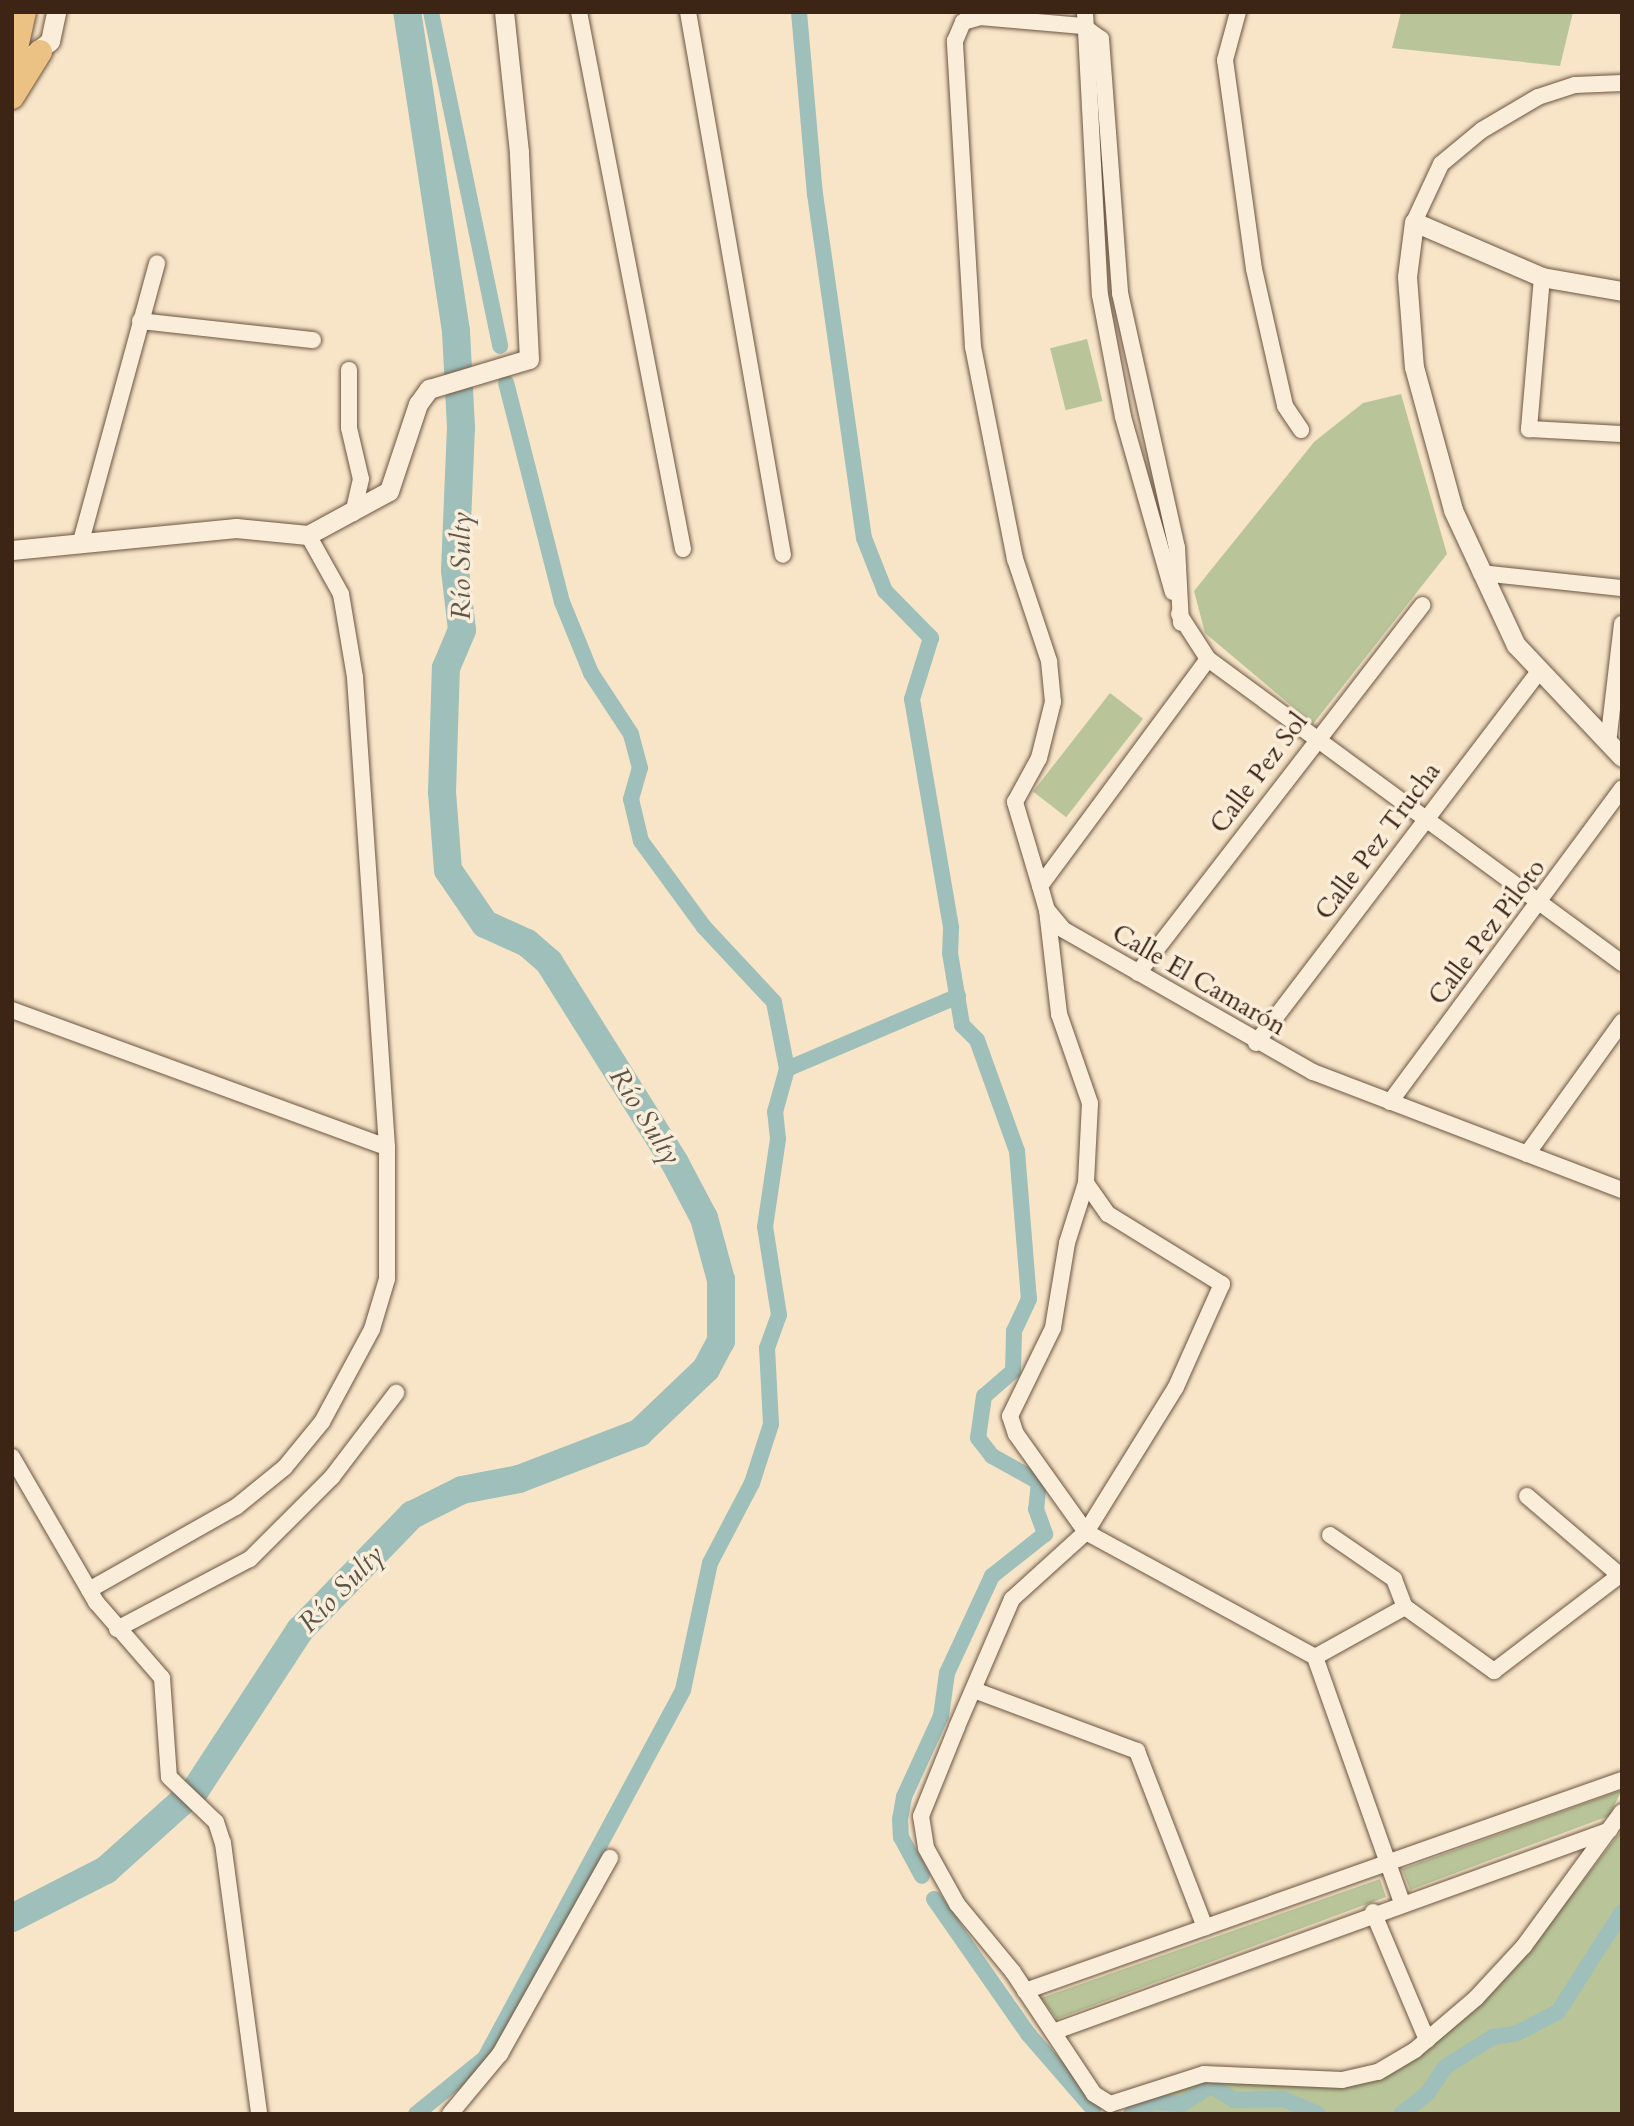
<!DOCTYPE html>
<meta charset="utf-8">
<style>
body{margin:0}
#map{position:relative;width:1634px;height:2126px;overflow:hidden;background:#f8e5c8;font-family:Cardo,serif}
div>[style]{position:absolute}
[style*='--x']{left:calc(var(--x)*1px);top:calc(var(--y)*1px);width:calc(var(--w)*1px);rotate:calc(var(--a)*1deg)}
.green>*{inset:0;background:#b9c599;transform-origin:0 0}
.stream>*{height:4.5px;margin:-2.25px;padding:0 2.25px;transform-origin:2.25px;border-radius:2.25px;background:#9ebfba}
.canal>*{height:16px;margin:-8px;padding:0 8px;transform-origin:8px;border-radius:8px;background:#9ebfba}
.river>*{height:28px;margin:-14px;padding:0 14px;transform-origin:14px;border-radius:14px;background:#9ebfba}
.roads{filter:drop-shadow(0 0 2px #6c5542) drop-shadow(0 0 2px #6c5542)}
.minor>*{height:16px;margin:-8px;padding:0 8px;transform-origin:8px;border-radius:8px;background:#faeedb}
.tertiary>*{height:19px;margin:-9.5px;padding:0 9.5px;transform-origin:9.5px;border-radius:9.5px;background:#faeedb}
.trunk>*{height:24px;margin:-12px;padding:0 12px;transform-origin:12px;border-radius:12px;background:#ecc284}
span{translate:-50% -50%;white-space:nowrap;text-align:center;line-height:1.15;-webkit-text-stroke:7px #faeedb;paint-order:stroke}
.street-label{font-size:26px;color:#3d2516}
.water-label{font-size:28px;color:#5a5347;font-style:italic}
.frame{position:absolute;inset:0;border:14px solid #3d2516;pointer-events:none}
</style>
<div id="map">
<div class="green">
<i style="clip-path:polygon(1401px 12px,1573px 12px,1560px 66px,1392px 48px)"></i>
<i style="left:1087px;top:339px;width:64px;height:38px;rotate:76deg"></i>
<i style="clip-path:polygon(1401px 394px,1447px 554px,1313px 724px,1205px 633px,1194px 591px,1314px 442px,1363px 403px)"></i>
<i style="left:1110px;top:693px;width:42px;height:125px;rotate:38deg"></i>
<i style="clip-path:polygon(1622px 1790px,1609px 1816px,1410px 1890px,1402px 1869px)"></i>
<i style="clip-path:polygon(1622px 1830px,1622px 2114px,1133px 2114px,1187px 2076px,1360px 2081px,1407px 2057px,1523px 1959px)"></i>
<i style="clip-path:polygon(1380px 1879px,1386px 1897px,1057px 2019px,1041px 1998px)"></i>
</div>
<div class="stream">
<i style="--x:12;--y:1911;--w:7;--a:82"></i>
</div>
<div class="canal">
<i style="--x:431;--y:12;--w:341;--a:78.3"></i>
<i style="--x:799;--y:12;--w:183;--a:85"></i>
<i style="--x:815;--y:194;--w:347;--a:81.9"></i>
<i style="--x:864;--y:538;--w:57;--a:68.4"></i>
<i style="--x:885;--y:591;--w:66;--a:45.6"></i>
<i style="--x:931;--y:638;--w:64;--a:107.3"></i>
<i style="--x:912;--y:699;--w:232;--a:80.3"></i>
<i style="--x:951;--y:928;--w:25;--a:92"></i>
<i style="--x:950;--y:953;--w:73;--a:80.5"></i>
<i style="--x:962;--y:1025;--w:21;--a:45"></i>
<i style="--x:977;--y:1040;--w:118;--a:70.2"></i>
<i style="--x:1017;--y:1151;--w:148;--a:85.4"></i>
<i style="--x:1029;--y:1299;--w:35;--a:115"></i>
<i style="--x:1014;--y:1331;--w:40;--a:91.4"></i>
<i style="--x:1013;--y:1371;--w:38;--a:139"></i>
<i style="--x:984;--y:1396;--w:42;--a:98.1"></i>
<i style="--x:978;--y:1438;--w:23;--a:52"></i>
<i style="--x:992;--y:1456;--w:54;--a:29"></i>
<i style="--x:1039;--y:1482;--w:27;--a:96"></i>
<i style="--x:1036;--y:1509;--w:27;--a:70"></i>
<i style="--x:1045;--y:1534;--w:68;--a:141.6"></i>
<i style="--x:992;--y:1576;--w:107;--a:114.9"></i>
<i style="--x:947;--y:1673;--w:43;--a:97.9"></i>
<i style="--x:941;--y:1716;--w:89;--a:114.6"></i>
<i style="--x:904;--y:1797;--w:22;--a:100"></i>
<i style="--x:900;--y:1819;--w:18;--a:87"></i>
<i style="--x:901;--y:1837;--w:44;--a:61.7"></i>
<i style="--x:787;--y:1069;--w:186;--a:-23.1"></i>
<i style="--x:934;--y:1899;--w:166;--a:55.1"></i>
<i style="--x:1029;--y:2035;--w:98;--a:49.1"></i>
<i style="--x:416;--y:2114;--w:89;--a:-39.1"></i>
<i style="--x:485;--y:2058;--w:418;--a:-61.7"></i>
<i style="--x:683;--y:1690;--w:130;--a:-78"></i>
<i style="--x:710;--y:1563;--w:90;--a:-62.3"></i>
<i style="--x:752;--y:1483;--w:62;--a:-72.1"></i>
<i style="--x:771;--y:1424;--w:76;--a:-93"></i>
<i style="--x:767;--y:1348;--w:35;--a:-70"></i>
<i style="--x:779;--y:1315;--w:89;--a:-99"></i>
<i style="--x:765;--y:1227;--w:89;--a:-81.6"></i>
<i style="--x:778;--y:1139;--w:27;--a:-96"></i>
<i style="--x:775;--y:1112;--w:45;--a:-74.4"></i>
<i style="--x:787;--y:1069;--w:68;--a:-101"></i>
<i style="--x:774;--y:1002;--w:103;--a:-133"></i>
<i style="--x:704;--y:927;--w:107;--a:-126.2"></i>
<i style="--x:641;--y:841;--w:43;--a:-103.4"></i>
<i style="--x:631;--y:799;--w:32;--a:-74"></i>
<i style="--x:640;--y:768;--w:35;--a:-105"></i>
<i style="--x:631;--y:734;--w:73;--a:-123.3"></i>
<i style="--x:591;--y:673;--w:77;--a:-112.2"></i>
<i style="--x:562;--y:602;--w:226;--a:-104.3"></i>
<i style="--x:1131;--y:2114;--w:25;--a:-29"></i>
<i style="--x:1153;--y:2102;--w:29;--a:4"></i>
<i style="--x:1182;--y:2104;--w:34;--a:-32"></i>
<i style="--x:1211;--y:2086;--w:27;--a:31"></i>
<i style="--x:1234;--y:2100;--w:49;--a:-1.2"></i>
<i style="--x:1283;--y:2099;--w:38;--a:23"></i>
<i style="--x:1401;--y:2114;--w:33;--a:-38"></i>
<i style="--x:1427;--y:2094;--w:32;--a:-56"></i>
<i style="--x:1445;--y:2067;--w:57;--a:-32"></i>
<i style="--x:1493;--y:2037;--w:22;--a:-8"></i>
<i style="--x:1515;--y:2034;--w:48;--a:-27.1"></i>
<i style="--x:1558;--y:2012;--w:119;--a:-57.4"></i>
</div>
<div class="river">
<i style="--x:12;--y:1918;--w:106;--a:-27.1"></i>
<i style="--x:106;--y:1870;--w:121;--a:-42"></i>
<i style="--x:196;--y:1789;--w:190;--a:-56.8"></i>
<i style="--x:300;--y:1630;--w:161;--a:-45.8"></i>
<i style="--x:412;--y:1515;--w:56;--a:-26.6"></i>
<i style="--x:462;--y:1490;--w:58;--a:-10.9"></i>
<i style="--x:519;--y:1479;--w:129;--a:-21"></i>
<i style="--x:639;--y:1433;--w:93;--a:-43.7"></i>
<i style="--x:706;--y:1369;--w:32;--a:-62"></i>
<i style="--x:721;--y:1341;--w:61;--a:-90"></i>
<i style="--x:721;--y:1280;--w:64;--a:-105.3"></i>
<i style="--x:704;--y:1218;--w:62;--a:-117.8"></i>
<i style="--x:675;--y:1163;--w:237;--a:-122.1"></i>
<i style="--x:549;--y:962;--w:29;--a:-139"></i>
<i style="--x:527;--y:943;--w:46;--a:-155.7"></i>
<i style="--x:485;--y:924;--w:65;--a:-124.4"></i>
<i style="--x:448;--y:870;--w:78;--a:-94.4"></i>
<i style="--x:442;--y:792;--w:124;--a:-88.2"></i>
<i style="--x:446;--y:668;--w:41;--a:-67.2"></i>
<i style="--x:462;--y:630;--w:60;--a:-96.7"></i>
<i style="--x:455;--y:570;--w:143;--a:-87.6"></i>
<i style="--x:461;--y:427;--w:96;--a:-93"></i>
<i style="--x:456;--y:331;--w:323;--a:-98.7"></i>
</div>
<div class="roads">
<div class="minor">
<i style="--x:579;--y:12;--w:547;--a:79.04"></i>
<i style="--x:688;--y:12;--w:551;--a:80.08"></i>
<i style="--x:1085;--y:12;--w:283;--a:87"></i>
<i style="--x:1100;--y:295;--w:124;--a:79.3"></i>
<i style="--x:1123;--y:417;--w:182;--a:74.1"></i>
<i style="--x:1238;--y:12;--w:50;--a:105.2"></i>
<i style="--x:1225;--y:60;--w:211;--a:82.1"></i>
<i style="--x:1254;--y:269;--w:140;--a:77.2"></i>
<i style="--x:1285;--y:406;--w:29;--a:56"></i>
<i style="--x:1414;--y:222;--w:64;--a:-65"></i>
<i style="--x:1441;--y:164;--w:53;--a:-39.7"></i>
<i style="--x:1482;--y:130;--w:65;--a:-30.5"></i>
<i style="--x:1538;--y:97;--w:39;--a:-18"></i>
<i style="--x:1575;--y:85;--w:47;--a:-2.4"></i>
<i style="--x:1542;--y:277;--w:153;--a:94.9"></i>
<i style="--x:1529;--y:429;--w:93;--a:3.1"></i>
<i style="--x:140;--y:321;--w:174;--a:6.3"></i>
<i style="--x:349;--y:370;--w:58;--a:90"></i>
<i style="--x:349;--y:428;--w:52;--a:76.8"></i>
<i style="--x:361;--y:479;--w:35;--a:103"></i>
<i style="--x:80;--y:545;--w:292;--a:-74.7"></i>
<i style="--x:1481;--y:573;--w:142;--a:6.1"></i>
<i style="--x:1179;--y:614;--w:54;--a:57.2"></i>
<i style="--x:1208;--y:659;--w:514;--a:36.29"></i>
<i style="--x:1208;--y:659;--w:282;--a:126.5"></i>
<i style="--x:1040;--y:886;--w:25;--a:74"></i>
<i style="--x:1047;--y:910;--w:26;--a:50"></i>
<i style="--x:1064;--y:930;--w:287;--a:29.7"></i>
<i style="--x:1313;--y:1072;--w:331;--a:20.9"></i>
<i style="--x:1608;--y:743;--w:120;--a:-83.3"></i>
<i style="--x:1040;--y:886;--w:88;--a:-106.6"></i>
<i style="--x:1015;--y:802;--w:50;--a:-61.4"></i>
<i style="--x:1039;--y:758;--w:58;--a:-76"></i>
<i style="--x:1053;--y:702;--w:41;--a:-95.6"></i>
<i style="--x:1049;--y:661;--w:108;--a:-108.4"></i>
<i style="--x:1015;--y:559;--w:216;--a:-101.2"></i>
<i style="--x:973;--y:347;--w:307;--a:-93.4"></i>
<i style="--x:955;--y:41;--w:21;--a:-67"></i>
<i style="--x:963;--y:22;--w:18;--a:-16"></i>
<i style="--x:980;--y:17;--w:103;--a:5"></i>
<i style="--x:1083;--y:26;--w:22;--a:36"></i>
<i style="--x:1101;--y:39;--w:255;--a:85.7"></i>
<i style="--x:1120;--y:293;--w:260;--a:77.4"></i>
<i style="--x:1177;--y:547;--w:76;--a:87"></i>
<i style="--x:1047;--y:910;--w:105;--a:83.4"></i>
<i style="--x:1059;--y:1014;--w:94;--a:70.8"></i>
<i style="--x:1090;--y:1103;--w:80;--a:92.9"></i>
<i style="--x:1086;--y:1183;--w:38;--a:55"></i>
<i style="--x:1108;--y:1214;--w:134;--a:31.6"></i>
<i style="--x:1222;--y:1284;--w:113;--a:114.1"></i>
<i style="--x:1176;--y:1387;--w:171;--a:121.8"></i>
<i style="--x:1086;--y:1532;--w:100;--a:137.8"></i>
<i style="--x:1012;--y:1599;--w:139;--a:113.3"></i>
<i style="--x:957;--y:1727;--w:96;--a:112"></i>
<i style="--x:921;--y:1816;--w:32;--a:81"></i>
<i style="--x:926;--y:1848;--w:64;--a:61"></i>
<i style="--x:957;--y:1904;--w:88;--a:50.5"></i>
<i style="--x:1013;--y:1972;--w:146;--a:56.4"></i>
<i style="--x:1094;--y:2094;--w:19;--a:32"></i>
<i style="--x:1110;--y:2104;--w:99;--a:-17.7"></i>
<i style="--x:1204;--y:2074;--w:138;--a:2.5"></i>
<i style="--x:1342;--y:2080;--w:37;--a:-13"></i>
<i style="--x:1378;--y:2072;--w:43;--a:-30.7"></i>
<i style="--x:1415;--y:2050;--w:80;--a:-40.4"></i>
<i style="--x:1476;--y:1998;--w:71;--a:-47.3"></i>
<i style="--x:1524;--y:1946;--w:166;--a:-53.8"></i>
<i style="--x:1138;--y:973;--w:465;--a:-52.3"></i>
<i style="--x:12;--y:1010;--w:399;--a:20.1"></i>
<i style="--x:1256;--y:1043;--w:469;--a:-52.7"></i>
<i style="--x:1390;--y:1102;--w:390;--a:-53.5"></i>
<i style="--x:1527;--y:1154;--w:163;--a:-54.3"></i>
<i style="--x:1086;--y:1183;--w:63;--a:107.6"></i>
<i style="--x:1067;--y:1243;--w:86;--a:99.4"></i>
<i style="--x:1053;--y:1328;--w:98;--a:116"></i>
<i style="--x:1010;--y:1416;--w:19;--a:72"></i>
<i style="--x:1016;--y:1434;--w:120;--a:54.5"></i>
<i style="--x:1086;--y:1532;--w:261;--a:28.6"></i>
<i style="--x:1315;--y:1657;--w:261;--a:70.5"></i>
<i style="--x:12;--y:1457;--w:168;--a:59.9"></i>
<i style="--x:96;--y:1602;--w:101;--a:49"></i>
<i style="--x:162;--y:1678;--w:99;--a:86"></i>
<i style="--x:169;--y:1777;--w:65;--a:43.8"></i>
<i style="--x:216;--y:1822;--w:22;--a:72"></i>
<i style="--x:223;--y:1843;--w:273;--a:82.4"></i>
<i style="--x:1527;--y:1496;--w:125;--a:40.5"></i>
<i style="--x:1330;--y:1535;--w:78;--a:34.5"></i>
<i style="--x:1394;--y:1579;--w:30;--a:69"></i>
<i style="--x:1405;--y:1607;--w:110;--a:35.7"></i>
<i style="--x:1494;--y:1671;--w:158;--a:-37.3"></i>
<i style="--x:89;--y:1590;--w:169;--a:-29.5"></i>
<i style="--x:236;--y:1507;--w:63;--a:-39.2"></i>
<i style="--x:285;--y:1467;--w:58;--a:-50.6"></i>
<i style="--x:322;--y:1422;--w:106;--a:-61.7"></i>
<i style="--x:372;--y:1329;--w:52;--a:-73.3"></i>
<i style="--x:387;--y:1279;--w:132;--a:-90"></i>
<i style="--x:387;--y:1147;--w:471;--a:-93.9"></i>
<i style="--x:355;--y:677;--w:84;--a:-99.6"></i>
<i style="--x:341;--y:594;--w:68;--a:-119.2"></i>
<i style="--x:117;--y:1629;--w:150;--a:-27.8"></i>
<i style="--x:250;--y:1559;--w:116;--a:-45"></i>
<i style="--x:332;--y:1477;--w:106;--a:-52.7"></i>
<i style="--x:1315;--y:1657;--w:103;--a:-29.1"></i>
<i style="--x:974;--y:1690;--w:174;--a:20.5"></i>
<i style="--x:1137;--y:1751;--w:189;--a:68.9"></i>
<i style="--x:1373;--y:1912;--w:139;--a:67.1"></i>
<i style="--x:1025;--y:1991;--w:633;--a:-19.47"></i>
<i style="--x:1053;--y:2032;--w:592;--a:-19.93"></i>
<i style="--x:450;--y:2114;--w:78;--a:-50.2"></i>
<i style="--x:500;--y:2054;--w:225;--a:-60.7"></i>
</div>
<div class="tertiary">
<i style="--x:27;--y:59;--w:29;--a:-38"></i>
<i style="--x:50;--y:41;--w:30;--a:-78"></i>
<i style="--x:1622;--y:291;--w:81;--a:-170.1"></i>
<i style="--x:1542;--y:277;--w:139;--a:-156.7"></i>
<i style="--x:1414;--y:222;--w:55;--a:97.3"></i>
<i style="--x:1407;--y:277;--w:90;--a:85.6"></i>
<i style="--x:1414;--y:367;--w:148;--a:74.7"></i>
<i style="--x:1453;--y:510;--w:149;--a:65"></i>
<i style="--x:1516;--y:645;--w:154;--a:46.6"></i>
<i style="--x:12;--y:550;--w:225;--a:-5.6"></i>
<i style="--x:236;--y:528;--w:72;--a:5.6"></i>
<i style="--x:308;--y:535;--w:92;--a:-28.5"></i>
<i style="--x:389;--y:491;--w:92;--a:-71.6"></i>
<i style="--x:418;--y:404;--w:19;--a:-54"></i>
<i style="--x:429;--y:389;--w:104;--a:-16.7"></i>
<i style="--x:529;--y:359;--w:207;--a:-92.8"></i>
<i style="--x:519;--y:152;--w:141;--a:-96.1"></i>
</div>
<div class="trunk">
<i style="--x:12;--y:66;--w:55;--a:-77.5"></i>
<i style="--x:12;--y:97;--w:53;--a:-58.1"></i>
</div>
</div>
<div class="street-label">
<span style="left:1259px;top:773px;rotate:-53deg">Calle Pez Sol</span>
<span style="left:1378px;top:841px;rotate:-53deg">Calle Pez Trucha</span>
<span style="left:1487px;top:932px;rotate:-53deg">Calle Pez Piloto</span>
<span style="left:1199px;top:980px;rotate:30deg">Calle El Camarón</span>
</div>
<div class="water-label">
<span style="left:461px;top:566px;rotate:-90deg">Río Sulty</span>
<span style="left:645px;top:1116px;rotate:58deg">Río Sulty</span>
<span style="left:341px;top:1589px;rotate:-46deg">Río Sulty</span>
</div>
<div class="frame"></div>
</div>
